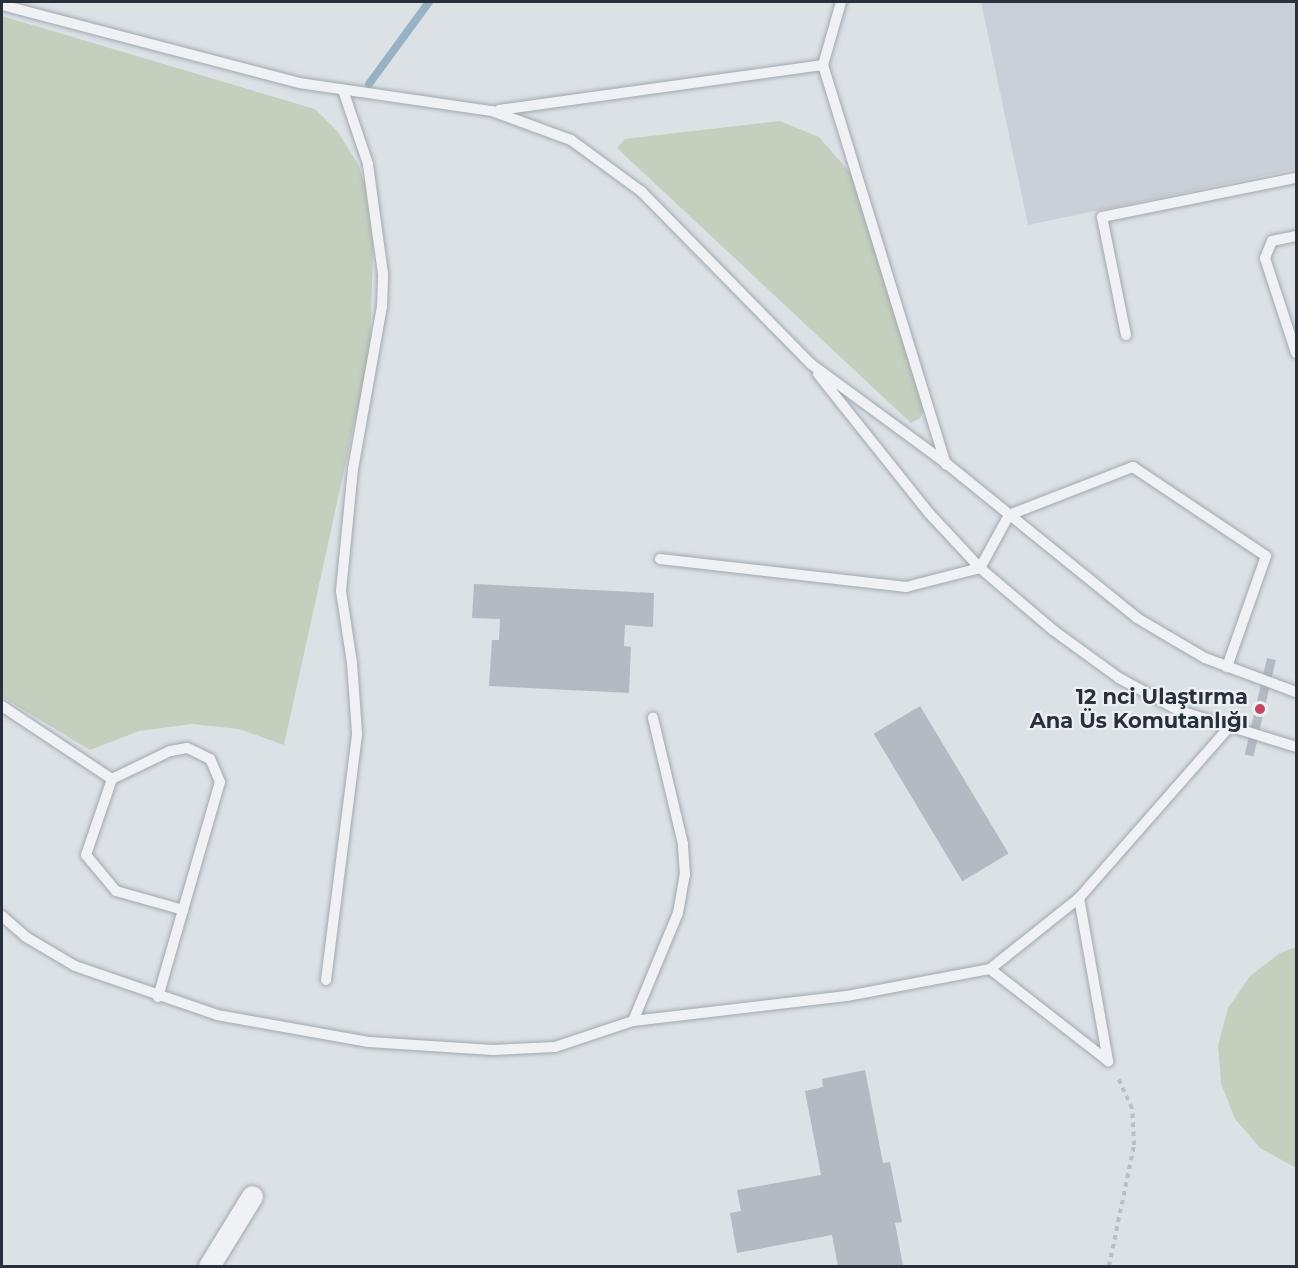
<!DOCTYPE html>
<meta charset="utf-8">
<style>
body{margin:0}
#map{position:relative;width:1298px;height:1268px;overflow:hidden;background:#dce1e6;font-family:Montserrat,sans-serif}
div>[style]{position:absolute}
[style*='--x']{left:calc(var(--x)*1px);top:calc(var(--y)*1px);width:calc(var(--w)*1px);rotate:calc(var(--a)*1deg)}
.built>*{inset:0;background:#cad0d7}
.green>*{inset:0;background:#c4cfbe}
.stream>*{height:8px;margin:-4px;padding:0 4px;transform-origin:4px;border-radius:4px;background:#98b2c5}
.building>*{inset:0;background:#b4bac2;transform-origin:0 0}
.path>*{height:4px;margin-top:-2px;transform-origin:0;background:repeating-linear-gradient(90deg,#bbbfc4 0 4.5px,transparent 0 9px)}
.roads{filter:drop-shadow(0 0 2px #a2a8af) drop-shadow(0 0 2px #a2a8af)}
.lane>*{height:10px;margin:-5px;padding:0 5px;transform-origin:5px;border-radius:5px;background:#eff1f4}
.street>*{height:21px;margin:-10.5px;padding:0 10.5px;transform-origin:10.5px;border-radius:10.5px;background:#eff1f4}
.dots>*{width:16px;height:16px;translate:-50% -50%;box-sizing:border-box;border:3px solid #ebf0f4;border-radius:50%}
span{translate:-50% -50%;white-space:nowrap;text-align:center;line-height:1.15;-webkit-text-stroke:4.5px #ebf0f4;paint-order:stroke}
.poi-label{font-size:21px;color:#27303b;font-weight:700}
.right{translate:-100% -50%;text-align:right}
.frame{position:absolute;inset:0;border:3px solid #27303b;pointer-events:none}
</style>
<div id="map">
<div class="built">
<i style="clip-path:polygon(981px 2px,1296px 2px,1296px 169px,1028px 225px)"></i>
</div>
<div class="green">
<i style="clip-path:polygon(2px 16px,315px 109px,338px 132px,358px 164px,365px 185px,373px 247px,370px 352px,284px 745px,239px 729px,192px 724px,139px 731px,90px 750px,2px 697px)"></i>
<i style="clip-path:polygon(780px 121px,819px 137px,852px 175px,925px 408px,920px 418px,911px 423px,617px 148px,625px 139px)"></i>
<i style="clip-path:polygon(1296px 947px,1296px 1168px,1260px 1148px,1235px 1119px,1221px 1083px,1218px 1045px,1228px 1008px,1250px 976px,1280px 953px)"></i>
</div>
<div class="stream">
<i style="--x:369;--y:84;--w:102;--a:-53.8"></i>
</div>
<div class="building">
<i style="clip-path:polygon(474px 584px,654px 593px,653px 627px,625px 625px,624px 646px,631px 647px,629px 693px,489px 686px,492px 640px,499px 640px,500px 619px,472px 618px)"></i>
<i style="left:1267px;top:658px;width:9px;height:99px;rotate:13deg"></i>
<i style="left:920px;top:706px;width:172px;height:54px;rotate:59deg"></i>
<i style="clip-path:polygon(865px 1070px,883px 1163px,890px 1162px,902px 1222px,895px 1223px,903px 1266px,838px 1266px,832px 1235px,737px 1253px,730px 1213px,741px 1211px,737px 1190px,821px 1175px,805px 1091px,823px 1087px,822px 1079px)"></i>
</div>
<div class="path">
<i style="--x:1109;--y:1266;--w:124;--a:-78.3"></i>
<i style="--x:1134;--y:1145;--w:37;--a:-93"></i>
<i style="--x:1132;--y:1108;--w:35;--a:-115"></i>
</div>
<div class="roads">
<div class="lane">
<i style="--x:841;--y:2;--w:66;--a:105.9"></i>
<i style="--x:823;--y:65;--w:418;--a:72.9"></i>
<i style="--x:2;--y:5;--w:307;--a:14.7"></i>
<i style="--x:299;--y:83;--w:195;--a:8.3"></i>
<i style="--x:492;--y:111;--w:84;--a:20.2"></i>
<i style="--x:571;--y:140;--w:88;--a:36.2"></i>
<i style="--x:642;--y:192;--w:241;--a:45.5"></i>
<i style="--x:811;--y:364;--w:169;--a:36.3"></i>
<i style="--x:947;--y:464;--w:245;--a:39"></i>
<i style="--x:1137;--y:618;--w:79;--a:30.5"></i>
<i style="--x:1205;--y:658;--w:97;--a:20.5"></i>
<i style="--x:499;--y:110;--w:327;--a:-7.9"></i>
<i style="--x:1126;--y:335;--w:120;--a:-101.5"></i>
<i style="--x:1102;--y:217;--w:198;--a:-11.4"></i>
<i style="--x:1296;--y:353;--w:100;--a:-108.1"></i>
<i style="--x:1265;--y:258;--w:18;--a:-68"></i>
<i style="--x:1272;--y:241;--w:25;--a:-12"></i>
<i style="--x:818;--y:374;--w:176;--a:51.4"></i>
<i style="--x:928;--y:512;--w:76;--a:47.1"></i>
<i style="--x:980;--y:568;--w:96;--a:40.3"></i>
<i style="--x:1053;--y:630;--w:82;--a:36"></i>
<i style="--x:1119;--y:678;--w:69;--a:28.4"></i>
<i style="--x:1180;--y:711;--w:121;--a:17.2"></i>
<i style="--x:660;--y:559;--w:248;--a:6.5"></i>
<i style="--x:906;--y:587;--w:76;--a:-14.4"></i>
<i style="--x:980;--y:568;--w:60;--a:-61.3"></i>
<i style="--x:1009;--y:515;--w:133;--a:-21.2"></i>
<i style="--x:1133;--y:467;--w:160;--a:33.8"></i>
<i style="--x:1266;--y:556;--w:118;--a:109.4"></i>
<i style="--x:2;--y:706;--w:132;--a:33.6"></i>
<i style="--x:1079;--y:898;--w:166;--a:79.9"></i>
<i style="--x:2;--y:916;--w:32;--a:41"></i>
<i style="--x:26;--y:937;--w:57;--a:30.6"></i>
<i style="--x:75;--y:966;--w:150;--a:19"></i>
<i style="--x:217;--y:1015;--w:154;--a:10.1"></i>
<i style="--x:369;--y:1042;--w:124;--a:3.7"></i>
<i style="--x:493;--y:1050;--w:62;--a:-2.8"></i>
<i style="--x:555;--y:1047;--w:82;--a:-18.4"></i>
<i style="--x:633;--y:1021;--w:215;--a:-6.7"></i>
<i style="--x:847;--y:996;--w:146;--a:-10.7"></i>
<i style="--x:990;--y:969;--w:114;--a:-38.6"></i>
<i style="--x:1079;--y:898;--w:227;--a:-48.7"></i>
<i style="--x:990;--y:969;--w:150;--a:37.9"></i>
<i style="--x:326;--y:980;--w:249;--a:-82.8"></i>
<i style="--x:357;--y:733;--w:70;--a:-94.1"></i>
<i style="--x:352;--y:663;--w:73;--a:-98.7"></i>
<i style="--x:341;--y:591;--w:123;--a:-84.4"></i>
<i style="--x:353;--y:469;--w:165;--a:-79.9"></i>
<i style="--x:382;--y:307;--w:33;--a:-88"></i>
<i style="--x:383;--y:274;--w:111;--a:-97.8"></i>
<i style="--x:368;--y:164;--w:78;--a:-108.7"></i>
<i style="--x:158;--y:997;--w:91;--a:-74"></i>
<i style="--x:183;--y:910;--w:133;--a:-73.9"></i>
<i style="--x:220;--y:782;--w:25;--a:-113"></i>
<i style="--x:210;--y:759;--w:25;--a:-154"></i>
<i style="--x:187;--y:748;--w:17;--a:170"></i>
<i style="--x:170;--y:751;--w:64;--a:154.2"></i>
<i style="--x:112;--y:779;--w:80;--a:108.9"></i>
<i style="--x:86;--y:855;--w:47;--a:50.2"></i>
<i style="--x:116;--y:891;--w:70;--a:15.8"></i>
<i style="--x:633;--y:1021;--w:117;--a:-67.4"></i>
<i style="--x:678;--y:913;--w:39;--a:-80"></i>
<i style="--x:685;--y:875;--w:31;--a:-94"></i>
<i style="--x:683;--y:844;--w:130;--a:-103.4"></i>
</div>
<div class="street">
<i style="--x:209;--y:1266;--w:82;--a:-58.4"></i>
</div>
</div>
<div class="dots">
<i style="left:1260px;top:709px;background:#c84462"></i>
</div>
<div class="poi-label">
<span class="right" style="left:1248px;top:709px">12 nci Ulaştırma<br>Ana Üs Komutanlığı</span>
</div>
<div class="frame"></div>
</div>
